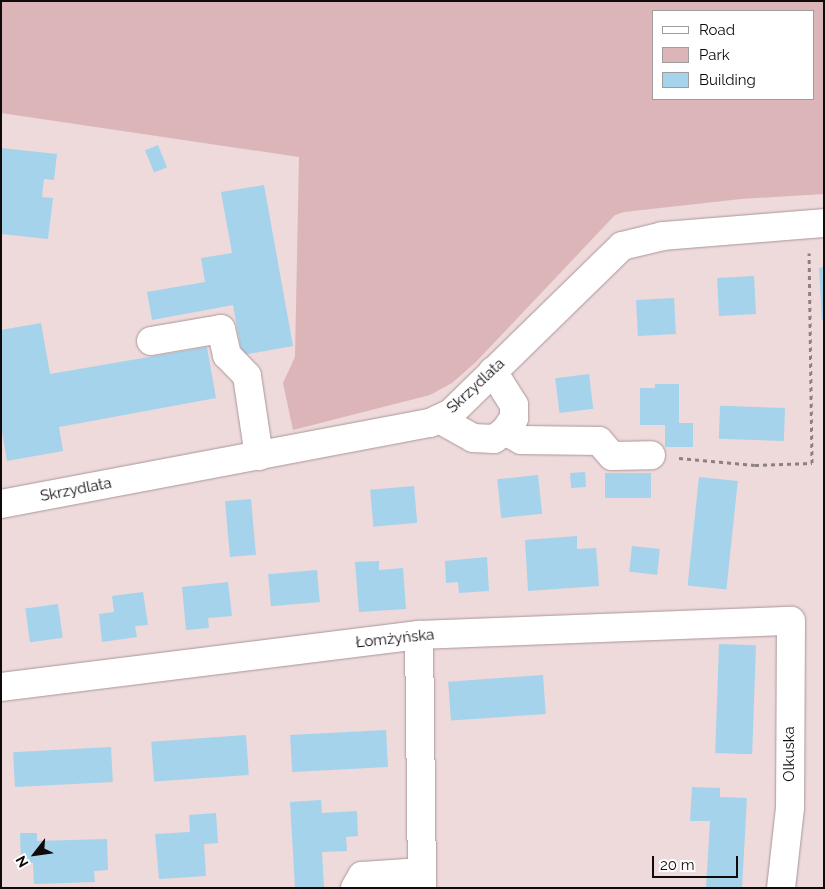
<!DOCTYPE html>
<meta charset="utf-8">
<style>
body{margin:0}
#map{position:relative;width:825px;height:889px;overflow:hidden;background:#eed9db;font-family:Raleway,sans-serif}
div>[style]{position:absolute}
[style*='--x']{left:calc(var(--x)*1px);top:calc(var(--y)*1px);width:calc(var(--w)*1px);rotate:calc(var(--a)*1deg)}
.green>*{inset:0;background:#dcb5b9}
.building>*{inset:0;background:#a4d3eb;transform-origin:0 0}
.path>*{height:3px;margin-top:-1.5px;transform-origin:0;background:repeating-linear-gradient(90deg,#8e7f80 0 4px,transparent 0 8px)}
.roads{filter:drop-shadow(0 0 1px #aa9698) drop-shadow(0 0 1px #aa9698)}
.minor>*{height:28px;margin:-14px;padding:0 14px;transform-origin:14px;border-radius:14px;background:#fff}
span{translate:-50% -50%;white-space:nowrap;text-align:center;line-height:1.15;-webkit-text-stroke:4px #fff;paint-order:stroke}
.street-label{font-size:15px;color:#110a0b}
.frame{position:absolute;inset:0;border:2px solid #110a0b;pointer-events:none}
.legend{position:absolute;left:652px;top:10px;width:162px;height:90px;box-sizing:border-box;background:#fff;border:1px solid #a09d9d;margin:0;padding:6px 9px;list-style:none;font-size:15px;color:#110a0b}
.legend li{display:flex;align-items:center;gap:10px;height:25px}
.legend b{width:25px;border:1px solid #a09d9d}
.north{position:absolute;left:10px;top:829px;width:50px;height:50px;-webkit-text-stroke:4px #fff;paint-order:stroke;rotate:240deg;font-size:14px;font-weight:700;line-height:20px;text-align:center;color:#110a0b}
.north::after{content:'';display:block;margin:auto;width:18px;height:22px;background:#110a0b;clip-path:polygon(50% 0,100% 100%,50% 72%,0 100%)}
.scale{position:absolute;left:652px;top:856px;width:86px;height:22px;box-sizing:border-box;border:2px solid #110a0b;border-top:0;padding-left:6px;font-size:15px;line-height:18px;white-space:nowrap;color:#110a0b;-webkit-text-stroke:4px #fff;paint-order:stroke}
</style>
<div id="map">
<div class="green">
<i style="clip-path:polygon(evenodd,1px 1px,824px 1px,824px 194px,741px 199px,624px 212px,615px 215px,476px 362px,452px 383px,430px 395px,293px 430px,283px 383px,295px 357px,299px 157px,1px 113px,1px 1px,654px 11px,814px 11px,814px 99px,654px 99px,654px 11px)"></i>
</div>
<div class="building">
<i style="left:158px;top:145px;width:24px;height:14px;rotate:68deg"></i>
<i style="clip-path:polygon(1px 148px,57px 154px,54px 180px,44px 179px,42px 197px,53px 198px,48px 239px,1px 234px)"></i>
<i style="clip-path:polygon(264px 185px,293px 346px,242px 355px,233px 305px,152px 320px,147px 292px,205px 282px,201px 258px,232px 253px,221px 192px)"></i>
<i style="clip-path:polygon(824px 267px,824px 320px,822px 320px,819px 268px)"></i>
<i style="left:754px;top:276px;width:38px;height:37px;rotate:87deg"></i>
<i style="left:674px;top:298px;width:36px;height:38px;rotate:87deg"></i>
<i style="clip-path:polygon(41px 323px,50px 374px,207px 347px,216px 398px,59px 427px,63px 451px,7px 461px,1px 425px,1px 330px)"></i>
<i style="left:589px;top:374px;width:35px;height:34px;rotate:83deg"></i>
<i style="clip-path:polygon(655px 384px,679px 384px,679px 423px,693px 423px,693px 447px,665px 447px,665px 425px,640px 425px,640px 388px,655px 388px)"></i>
<i style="left:785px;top:408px;width:33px;height:65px;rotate:92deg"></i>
<i style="left:585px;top:472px;width:15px;height:15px;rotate:86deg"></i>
<i style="left:605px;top:473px;width:46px;height:25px"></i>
<i style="left:538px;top:475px;width:39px;height:41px;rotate:84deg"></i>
<i style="left:699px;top:477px;width:39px;height:109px;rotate:6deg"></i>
<i style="left:414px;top:486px;width:37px;height:44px;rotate:85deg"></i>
<i style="left:251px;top:499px;width:56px;height:26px;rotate:85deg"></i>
<i style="clip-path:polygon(577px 536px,577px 549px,596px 548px,599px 586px,528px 591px,525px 540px)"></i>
<i style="left:632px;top:546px;width:28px;height:26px;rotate:6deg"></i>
<i style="clip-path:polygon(487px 557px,489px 591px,459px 593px,458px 582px,446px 583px,445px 561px)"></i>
<i style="clip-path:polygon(379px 561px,379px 570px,403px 568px,406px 609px,359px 612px,355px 562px)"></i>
<i style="left:317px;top:570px;width:32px;height:49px;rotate:85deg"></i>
<i style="clip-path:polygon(228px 582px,232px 616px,208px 618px,209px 628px,186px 630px,182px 587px)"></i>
<i style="clip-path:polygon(143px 592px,148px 625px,135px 626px,137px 637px,102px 642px,99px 614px,114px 612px,112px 596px)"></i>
<i style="left:58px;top:604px;width:34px;height:33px;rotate:82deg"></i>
<i style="left:719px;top:644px;width:37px;height:109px;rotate:2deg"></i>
<i style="left:543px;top:675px;width:39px;height:95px;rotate:86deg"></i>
<i style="left:386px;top:730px;width:37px;height:96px;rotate:87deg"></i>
<i style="left:246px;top:735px;width:40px;height:95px;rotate:86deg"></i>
<i style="left:111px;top:747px;width:35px;height:98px;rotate:87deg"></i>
<i style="clip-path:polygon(692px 787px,720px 788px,720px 797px,747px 798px,742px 888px,706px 888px,710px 821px,690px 821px)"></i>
<i style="clip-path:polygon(321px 800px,322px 813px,357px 811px,358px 836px,346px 837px,347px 851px,322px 852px,324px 888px,295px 888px,290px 802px)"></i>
<i style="clip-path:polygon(216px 813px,218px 843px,204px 844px,206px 876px,159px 879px,155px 834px,190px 832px,189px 815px)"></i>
<i style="clip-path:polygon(20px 833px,37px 833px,37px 841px,107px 839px,108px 870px,94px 871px,95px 882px,34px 884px,33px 863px,21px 863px)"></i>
</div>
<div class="path">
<i style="--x:679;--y:458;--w:76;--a:5.3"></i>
<i style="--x:755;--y:465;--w:57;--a:-2"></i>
<i style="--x:812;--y:463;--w:210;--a:-90.8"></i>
</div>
<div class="roads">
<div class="minor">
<i style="--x:151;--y:341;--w:71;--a:-9.7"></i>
<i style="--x:221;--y:329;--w:27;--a:77"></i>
<i style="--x:227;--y:355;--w:29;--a:46"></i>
<i style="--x:247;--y:376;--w:81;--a:81.5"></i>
<i style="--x:439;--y:419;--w:39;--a:29"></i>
<i style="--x:473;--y:438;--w:21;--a:3"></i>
<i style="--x:494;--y:439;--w:14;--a:-36"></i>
<i style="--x:505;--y:431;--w:16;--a:-55"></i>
<i style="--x:514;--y:418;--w:13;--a:-90"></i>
<i style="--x:514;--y:405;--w:40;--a:-122"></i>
<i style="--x:505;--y:431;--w:18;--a:29"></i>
<i style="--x:521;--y:440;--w:78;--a:0.7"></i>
<i style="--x:599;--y:441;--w:20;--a:49"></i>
<i style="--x:612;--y:456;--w:39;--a:-1"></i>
<i style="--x:1;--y:504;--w:437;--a:-10.7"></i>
<i style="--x:430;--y:423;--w:23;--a:-25"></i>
<i style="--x:451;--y:413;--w:239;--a:-44.3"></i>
<i style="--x:622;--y:246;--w:42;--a:-13.7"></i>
<i style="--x:663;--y:236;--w:162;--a:-4.6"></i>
<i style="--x:419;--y:635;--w:253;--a:89.3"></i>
<i style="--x:1;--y:687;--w:421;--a:-7.1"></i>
<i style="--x:419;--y:635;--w:372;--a:-2.2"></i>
<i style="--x:791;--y:621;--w:187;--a:90.3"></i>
<i style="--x:790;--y:808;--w:81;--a:96.4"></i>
<i style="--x:355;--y:888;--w:14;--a:-60"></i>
<i style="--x:362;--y:876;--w:60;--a:-3.8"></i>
</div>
</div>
<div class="street-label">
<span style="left:476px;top:386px;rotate:-43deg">Skrzydlata</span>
<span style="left:76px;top:490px;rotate:-11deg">Skrzydlata</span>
<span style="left:395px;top:639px;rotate:-6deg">Łomżyńska</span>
<span style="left:790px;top:754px;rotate:-90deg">Olkuska</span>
</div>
<div class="frame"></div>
<ul class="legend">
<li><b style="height:6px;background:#fff"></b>Road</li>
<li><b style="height:14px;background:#dcb5b9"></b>Park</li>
<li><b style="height:14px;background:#a4d3eb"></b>Building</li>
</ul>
<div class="north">N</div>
<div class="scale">20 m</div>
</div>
